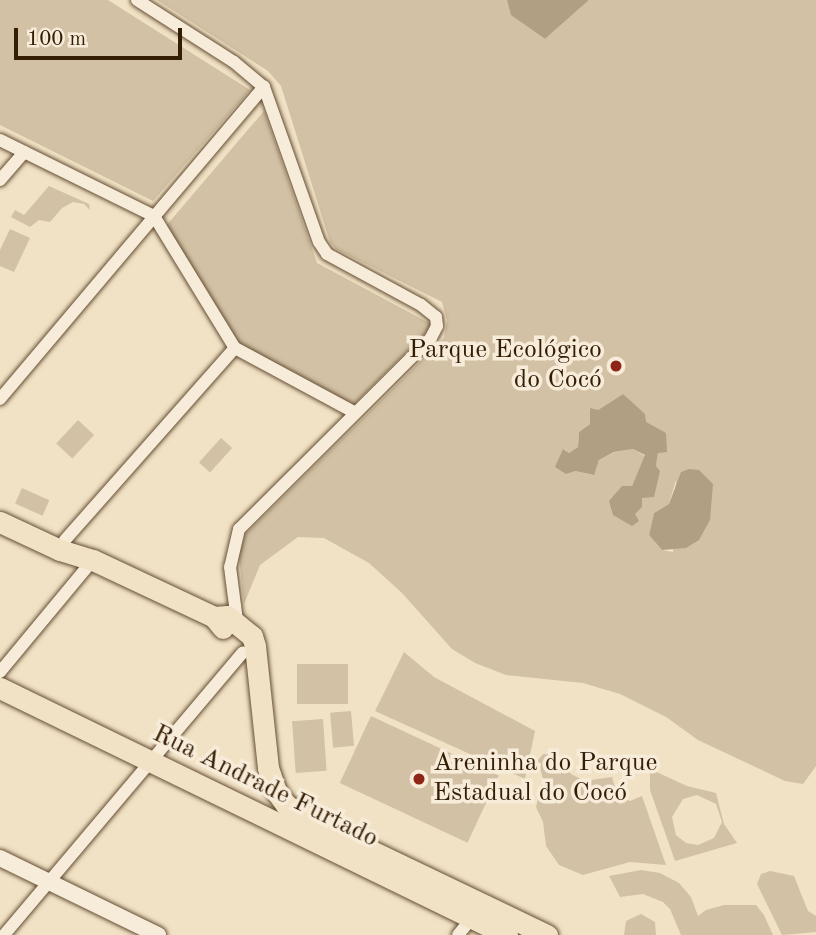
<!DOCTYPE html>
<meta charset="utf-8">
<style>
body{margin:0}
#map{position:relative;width:816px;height:935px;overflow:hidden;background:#f2e2c5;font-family:"Old Standard TT",serif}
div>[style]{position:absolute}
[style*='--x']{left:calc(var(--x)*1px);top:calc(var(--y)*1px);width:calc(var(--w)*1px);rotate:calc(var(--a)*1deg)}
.green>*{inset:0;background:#d2c1a4;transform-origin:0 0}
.water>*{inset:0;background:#b19f84}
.roads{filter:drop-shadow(0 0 2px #644e35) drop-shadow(0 0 2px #644e35)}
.minor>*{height:12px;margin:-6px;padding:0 6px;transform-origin:6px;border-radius:6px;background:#f7ecd9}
.tertiary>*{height:16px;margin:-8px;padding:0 8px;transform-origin:8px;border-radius:8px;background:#f7ecd9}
.primary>*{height:21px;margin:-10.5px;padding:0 10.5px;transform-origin:10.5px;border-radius:10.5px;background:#f2e2c5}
.dots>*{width:19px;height:19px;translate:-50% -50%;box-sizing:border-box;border:4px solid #f7ecd9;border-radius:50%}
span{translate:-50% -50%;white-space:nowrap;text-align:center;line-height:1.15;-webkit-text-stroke:7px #f7ecd9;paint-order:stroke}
.poi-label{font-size:26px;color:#341d05}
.right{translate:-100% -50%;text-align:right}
.left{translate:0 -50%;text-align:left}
.street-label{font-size:26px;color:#341d05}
.scale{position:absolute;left:14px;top:28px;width:168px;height:32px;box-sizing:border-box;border:4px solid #341d05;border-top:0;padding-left:9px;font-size:21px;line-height:24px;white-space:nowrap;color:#341d05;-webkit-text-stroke:5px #f7ecd9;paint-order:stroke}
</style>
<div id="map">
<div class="green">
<i style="clip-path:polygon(0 0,108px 0,250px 90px,153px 201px,0 125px)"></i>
<i style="clip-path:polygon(evenodd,157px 0,507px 0,512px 15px,545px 39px,589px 0,816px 0,816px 766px,803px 784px,785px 781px,698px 740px,666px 717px,620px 694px,583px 683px,506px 675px,475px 663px,452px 649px,402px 593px,369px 563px,324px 538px,298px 537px,260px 565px,244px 604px,239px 557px,245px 535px,444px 338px,447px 320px,442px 302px,336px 249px,330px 242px,281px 86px,268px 71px,157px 0,623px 394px,646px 422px,658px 453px,656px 466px,635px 514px,632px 486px,645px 456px,633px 449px,615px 452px,599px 460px,593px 475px,575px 471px,564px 449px,569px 453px,578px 447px,579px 432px,590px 424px,598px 410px,623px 394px,157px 0,676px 480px,673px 552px,662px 550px,649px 535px,654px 513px,669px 504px,676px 480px)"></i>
<i style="clip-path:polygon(264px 111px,317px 263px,433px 325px,353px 405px,238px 345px,165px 227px)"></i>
<i style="clip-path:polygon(49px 186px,89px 204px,90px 210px,84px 204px,73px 202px,62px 208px,50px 222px,39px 220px,30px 227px,11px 217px,15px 210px,24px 215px)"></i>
<i style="clip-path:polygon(10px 229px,30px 238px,14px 272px,0 266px,0 250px)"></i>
<i style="left:78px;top:420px;width:22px;height:32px;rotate:43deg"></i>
<i style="left:221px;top:438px;width:15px;height:33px;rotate:42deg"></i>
<i style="left:22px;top:488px;width:30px;height:17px;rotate:24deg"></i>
<i style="clip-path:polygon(404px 652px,434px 677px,535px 731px,525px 779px,375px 711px)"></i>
<i style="left:348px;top:664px;width:40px;height:51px;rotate:90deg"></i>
<i style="left:351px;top:711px;width:35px;height:21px;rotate:85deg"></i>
<i style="left:371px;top:716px;width:141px;height:74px;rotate:25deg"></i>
<i style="left:323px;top:719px;width:52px;height:31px;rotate:86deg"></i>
<i style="clip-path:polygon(543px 754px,555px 754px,571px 774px,585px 781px,612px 777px,616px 791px,622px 798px,630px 801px,642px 796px,666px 865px,630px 862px,583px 875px,559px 865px,546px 846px,543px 822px,536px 807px,543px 779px,538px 760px)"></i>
<i style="clip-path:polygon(evenodd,650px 769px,687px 786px,716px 793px,724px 824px,737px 843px,675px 861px,650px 790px,650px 769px,697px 795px,716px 804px,722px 822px,714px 838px,698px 845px,686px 843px,676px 835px,672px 817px,683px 799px,697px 795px)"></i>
<i style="clip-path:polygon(641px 870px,660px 873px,679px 883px,691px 897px,698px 916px,706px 910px,724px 905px,756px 905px,764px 915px,773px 935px,681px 935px,670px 909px,663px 902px,643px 894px,620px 897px,609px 876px)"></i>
<i style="clip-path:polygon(770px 871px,794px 876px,808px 911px,816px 916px,816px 932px,782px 935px,757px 884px,761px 874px)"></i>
<i style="clip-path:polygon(641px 914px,655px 922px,656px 935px,624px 935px,626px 921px)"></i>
</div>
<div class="water">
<i style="clip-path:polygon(507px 0,589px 0,545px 39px,511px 15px)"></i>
<i style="clip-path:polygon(623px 394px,645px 414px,646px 422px,666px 433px,667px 452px,658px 453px,656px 466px,660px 471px,654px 497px,642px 498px,642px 507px,635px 514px,639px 521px,632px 526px,613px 515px,609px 501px,622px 486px,632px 486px,645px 455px,633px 449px,614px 452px,599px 460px,594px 475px,575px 471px,566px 474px,555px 467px,563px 449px,569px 453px,578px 447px,579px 432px,590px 424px,590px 408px,598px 410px)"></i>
<i style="clip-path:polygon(689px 469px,699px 470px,713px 484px,710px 520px,699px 540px,686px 548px,662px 550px,649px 535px,654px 513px,669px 504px,681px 472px)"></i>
</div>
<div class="roads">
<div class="minor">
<i style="--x:137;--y:0;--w:115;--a:32.6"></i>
<i style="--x:234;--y:62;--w:39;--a:40"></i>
<i style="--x:264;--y:87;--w:164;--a:70.5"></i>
<i style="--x:319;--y:242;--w:14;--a:56"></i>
<i style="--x:327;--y:254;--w:107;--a:28.5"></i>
<i style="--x:421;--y:305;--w:19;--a:39"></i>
<i style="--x:436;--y:317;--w:9;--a:84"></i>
<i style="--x:437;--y:326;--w:13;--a:117"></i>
<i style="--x:431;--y:338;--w:271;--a:135.1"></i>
<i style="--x:239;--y:529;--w:39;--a:103"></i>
<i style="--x:230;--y:567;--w:54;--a:82.6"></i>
<i style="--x:0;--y:140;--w:172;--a:26.3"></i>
<i style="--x:154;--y:216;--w:155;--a:58.5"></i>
<i style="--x:235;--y:348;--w:135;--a:28.3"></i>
<i style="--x:0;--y:180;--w:37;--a:-49"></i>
<i style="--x:0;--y:399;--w:409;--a:-49.8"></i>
<i style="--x:65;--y:540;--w:256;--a:-48.5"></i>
<i style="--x:0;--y:672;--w:146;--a:-50.3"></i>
<i style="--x:4;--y:935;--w:370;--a:-49.8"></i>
<i style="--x:458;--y:935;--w:26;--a:-51"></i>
</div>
<div class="tertiary">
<i style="--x:0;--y:858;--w:176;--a:26"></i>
</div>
<div class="primary">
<i style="--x:0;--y:522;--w:66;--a:25"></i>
<i style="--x:60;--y:550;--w:34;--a:17"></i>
<i style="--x:93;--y:560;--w:134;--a:25.2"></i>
<i style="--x:214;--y:617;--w:14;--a:51"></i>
<i style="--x:214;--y:617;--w:13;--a:-4"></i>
<i style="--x:227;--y:616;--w:32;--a:39"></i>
<i style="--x:252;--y:636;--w:10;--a:73"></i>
<i style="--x:255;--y:646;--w:123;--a:83.9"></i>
<i style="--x:268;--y:768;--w:24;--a:71"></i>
<i style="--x:276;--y:791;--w:17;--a:54"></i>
<i style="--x:286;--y:805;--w:58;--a:30.1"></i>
<i style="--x:336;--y:834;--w:234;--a:25.6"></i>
<i style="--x:0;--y:688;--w:564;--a:25.97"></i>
</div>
</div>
<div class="dots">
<i style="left:616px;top:366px;background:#8f2418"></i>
<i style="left:419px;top:779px;background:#8f2418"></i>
</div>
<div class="poi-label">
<span class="right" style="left:602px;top:366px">Parque Ecológico<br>do Cocó</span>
<span class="left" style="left:433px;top:779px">Areninha do Parque<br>Estadual do Cocó</span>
</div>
<div class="street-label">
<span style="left:265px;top:787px;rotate:26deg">Rua Andrade Furtado</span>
</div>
<div class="scale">100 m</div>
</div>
